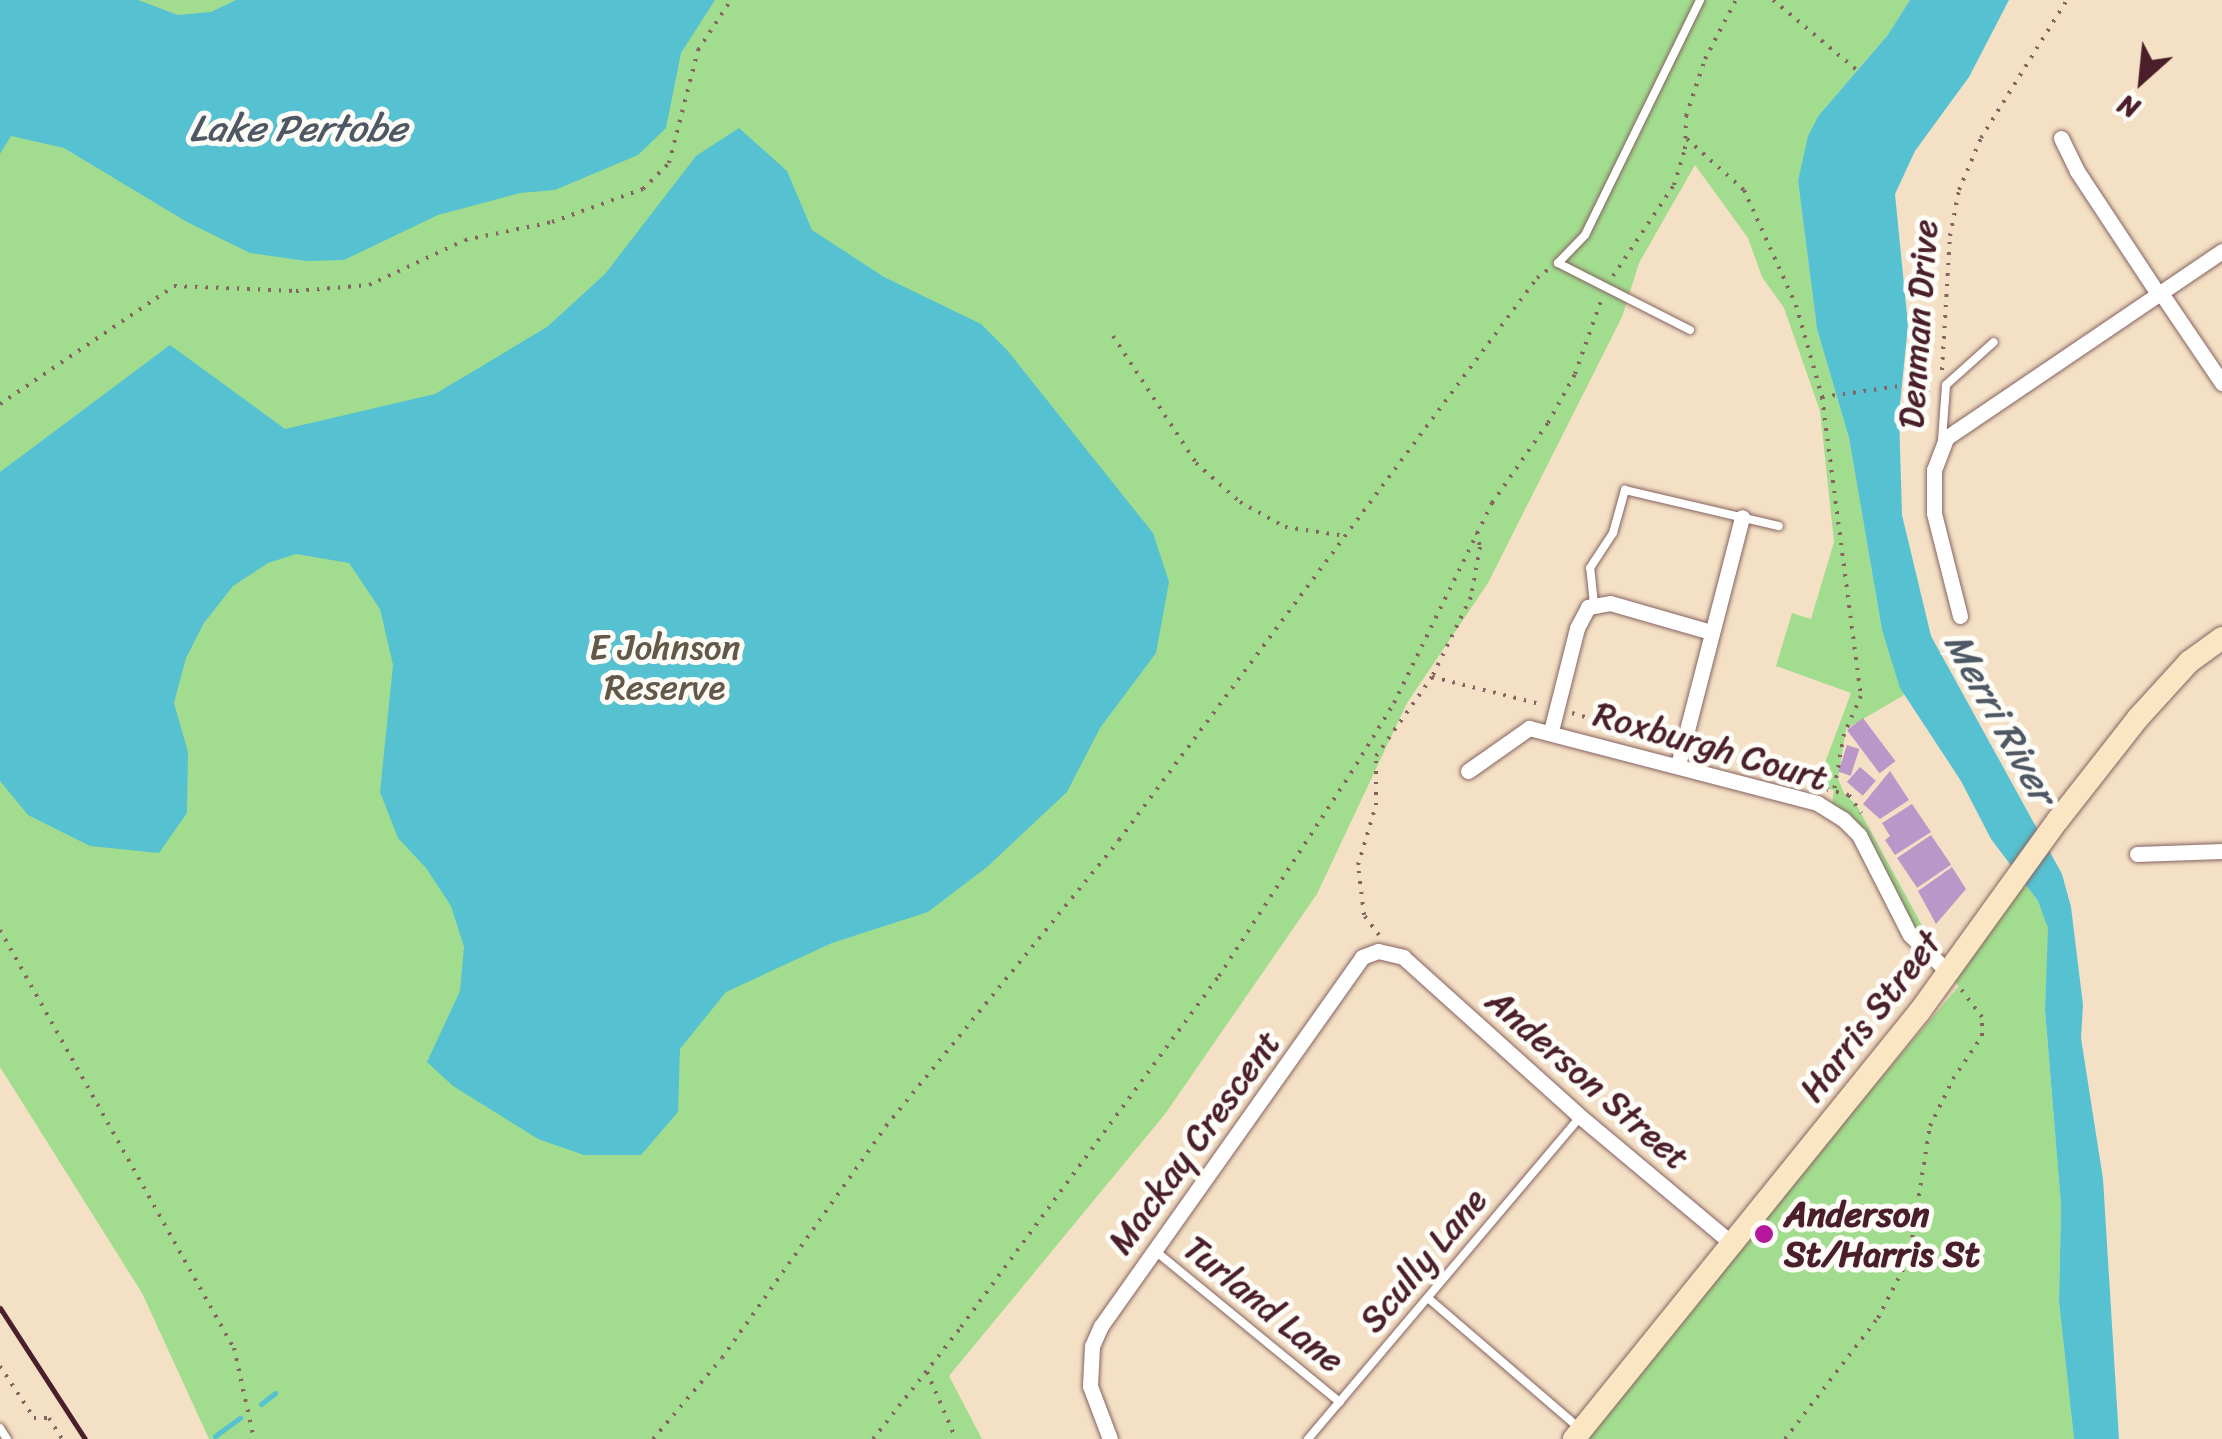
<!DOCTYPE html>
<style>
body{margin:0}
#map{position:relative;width:2222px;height:1439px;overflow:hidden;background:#f4e0c5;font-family:Sriracha,sans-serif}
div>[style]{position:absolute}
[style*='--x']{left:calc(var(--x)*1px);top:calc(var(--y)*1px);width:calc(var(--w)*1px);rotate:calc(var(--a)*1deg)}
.green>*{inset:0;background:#a2dd8f}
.water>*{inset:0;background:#56c1d0}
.stream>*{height:5px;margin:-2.5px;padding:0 2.5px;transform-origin:2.5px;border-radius:2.5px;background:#56c1d0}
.building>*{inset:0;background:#bb96c8;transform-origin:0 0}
.path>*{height:4px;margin-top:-2px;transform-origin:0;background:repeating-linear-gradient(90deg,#866361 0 2.5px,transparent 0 10.5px)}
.roads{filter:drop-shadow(0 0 2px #866361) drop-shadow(0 0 2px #866361)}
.lane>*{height:8px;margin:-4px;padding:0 4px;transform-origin:4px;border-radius:4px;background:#fff}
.street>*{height:15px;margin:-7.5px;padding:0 7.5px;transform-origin:7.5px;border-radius:7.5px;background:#fff}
.secondary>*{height:22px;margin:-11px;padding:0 11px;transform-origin:11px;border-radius:11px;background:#fbe6c4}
.rail>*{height:5px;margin:-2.5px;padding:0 2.5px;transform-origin:2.5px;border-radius:2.5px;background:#4a1f2b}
.dots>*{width:28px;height:28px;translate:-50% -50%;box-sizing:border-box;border:5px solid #fdfcf7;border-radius:50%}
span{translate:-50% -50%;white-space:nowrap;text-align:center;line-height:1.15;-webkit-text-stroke:10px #fdfcf7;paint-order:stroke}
.street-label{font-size:35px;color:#4a1f2b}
.park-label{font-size:35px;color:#645849}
.poi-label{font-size:35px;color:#4a1f2b;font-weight:700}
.left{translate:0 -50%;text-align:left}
.water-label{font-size:38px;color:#4e5865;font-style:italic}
.north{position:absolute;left:2092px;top:30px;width:100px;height:100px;-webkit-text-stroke:8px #fdfcf7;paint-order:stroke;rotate:207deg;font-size:28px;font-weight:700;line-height:40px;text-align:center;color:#4a1f2b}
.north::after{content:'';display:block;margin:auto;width:35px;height:45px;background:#4a1f2b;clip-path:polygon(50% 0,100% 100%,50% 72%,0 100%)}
</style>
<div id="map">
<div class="green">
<i style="clip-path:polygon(0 0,1910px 0,1887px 36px,1819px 115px,1798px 181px,1817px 329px,1849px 438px,1882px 630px,1904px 695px,1846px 729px,1838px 779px,1844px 793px,1857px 806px,1948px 973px,2018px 875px,2038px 901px,2049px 928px,2045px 1010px,2061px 1205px,2059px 1302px,2074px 1439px,1575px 1439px,1959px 986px,1921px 950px,1859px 835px,1831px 811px,1834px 790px,1816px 787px,1851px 693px,1776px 666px,1792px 613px,1811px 619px,1834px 542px,1820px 411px,1784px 308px,1762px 277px,1748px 238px,1695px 165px,1639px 263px,1622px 317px,1488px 583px,1407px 703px,1317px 894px,1165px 1114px,949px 1376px,982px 1439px,209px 1439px,142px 1293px,0 1067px)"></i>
</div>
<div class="water">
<i style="clip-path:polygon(0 0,138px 0,178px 15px,211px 12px,236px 0,715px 0,681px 53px,666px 128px,638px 155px,555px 190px,520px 193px,438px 215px,344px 260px,306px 261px,250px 253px,187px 222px,64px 148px,11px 136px,0 154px)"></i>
<i style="clip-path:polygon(1910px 0,2009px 0,1969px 77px,1915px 151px,1895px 194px,1908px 325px,1899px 414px,1902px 515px,1931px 636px,2062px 874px,2071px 907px,2083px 1005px,2081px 1038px,2103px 1179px,2119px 1439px,2074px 1439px,2059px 1302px,2061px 1205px,2045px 1010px,2048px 928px,2038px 901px,1991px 839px,1961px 781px,1900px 688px,1882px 630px,1849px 438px,1817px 329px,1798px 181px,1808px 136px,1819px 115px,1887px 36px)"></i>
<i style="clip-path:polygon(739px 128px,787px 171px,812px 230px,884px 277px,981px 324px,1007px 350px,1153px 533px,1169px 582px,1156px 653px,1100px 728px,1067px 792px,987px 867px,928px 912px,832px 943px,726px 992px,680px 1049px,678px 1112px,641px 1155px,584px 1155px,538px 1139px,453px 1086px,427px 1062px,460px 991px,464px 947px,451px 906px,426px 868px,398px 838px,380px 792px,393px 665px,380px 609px,349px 563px,296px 554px,268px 563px,233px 586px,204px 623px,186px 658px,174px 703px,188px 752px,187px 813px,159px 853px,90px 846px,28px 815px,0 781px,0 472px,170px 345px,285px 429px,435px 394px,547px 327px,605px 274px,696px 156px)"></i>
</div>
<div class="stream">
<i style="--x:261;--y:1404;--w:18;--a:-38"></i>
<i style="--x:215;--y:1436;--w:31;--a:-36"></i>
</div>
<div class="building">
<i style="left:1863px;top:718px;width:54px;height:20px;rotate:53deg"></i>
<i style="left:1847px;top:745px;width:13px;height:28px;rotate:18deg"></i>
<i style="left:1860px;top:767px;width:21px;height:20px;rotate:41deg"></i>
<i style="clip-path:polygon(1890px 771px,1909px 800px,1880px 819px,1863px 804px)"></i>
<i style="clip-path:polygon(1912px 804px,1931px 832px,1895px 855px,1885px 840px,1890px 836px,1882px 823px)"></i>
<i style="left:1931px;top:835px;width:36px;height:41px;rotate:56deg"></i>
<i style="clip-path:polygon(1952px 867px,1966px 889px,1936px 924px,1918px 891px)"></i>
</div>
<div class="path">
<i style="--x:1773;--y:0;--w:112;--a:39.9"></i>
<i style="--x:1687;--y:139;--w:76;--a:41.8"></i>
<i style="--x:1744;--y:190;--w:126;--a:65.7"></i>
<i style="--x:1796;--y:305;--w:96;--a:74.2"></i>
<i style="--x:1822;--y:397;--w:302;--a:82.6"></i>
<i style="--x:1861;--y:696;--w:42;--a:114.1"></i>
<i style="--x:1844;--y:734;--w:58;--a:100"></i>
<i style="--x:1613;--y:276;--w:110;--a:-56.2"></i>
<i style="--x:1674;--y:185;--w:38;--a:-73"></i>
<i style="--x:1685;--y:149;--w:33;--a:-88"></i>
<i style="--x:1686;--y:116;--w:60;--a:-71.6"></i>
<i style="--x:1705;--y:59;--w:67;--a:-62.3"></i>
<i style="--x:1113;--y:336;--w:152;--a:56.8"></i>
<i style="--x:1196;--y:463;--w:59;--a:41.6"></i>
<i style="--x:1240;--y:502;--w:51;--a:29.1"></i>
<i style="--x:1285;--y:527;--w:61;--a:8.5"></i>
<i style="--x:1942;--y:370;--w:134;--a:-86.6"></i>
<i style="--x:1950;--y:236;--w:47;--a:-78.9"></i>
<i style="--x:1959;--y:190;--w:56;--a:-67.1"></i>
<i style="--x:1981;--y:138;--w:163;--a:-58.1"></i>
<i style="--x:1822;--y:397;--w:86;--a:-8"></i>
<i style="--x:1907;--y:385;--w:27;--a:17"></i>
<i style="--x:0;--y:404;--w:210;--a:-34.1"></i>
<i style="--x:174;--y:286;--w:122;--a:2.3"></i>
<i style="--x:296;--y:291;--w:73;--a:-4.7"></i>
<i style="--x:369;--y:285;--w:106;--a:-25.1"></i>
<i style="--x:465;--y:240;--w:89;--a:-11.7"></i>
<i style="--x:552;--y:222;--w:97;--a:-19.9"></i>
<i style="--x:643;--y:189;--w:37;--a:-45"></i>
<i style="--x:669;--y:163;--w:117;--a:-75.6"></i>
<i style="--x:698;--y:50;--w:60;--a:-56.6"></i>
<i style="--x:1477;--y:532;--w:15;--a:79"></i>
<i style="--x:1480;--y:547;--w:51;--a:100.2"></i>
<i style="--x:1471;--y:597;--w:89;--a:116"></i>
<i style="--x:1432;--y:677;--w:115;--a:14"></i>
<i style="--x:1572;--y:713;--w:101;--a:16.6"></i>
<i style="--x:1697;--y:750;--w:56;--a:17.8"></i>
<i style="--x:1826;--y:789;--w:24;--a:15"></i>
<i style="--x:1849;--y:795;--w:22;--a:56"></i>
<i style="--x:0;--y:930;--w:479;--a:60.8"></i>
<i style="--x:234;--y:1348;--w:93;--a:77.6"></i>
<i style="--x:1379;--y:935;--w:25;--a:-127"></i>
<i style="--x:1364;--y:915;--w:50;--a:-96.8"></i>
<i style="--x:1358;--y:865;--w:63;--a:-73.3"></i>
<i style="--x:1376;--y:805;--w:49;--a:-90"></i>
<i style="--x:1376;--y:756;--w:97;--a:-54.7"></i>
<i style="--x:0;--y:1366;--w:62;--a:56.8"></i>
<i style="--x:34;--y:1418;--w:15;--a:0"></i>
<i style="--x:49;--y:1418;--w:25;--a:58"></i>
<i style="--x:927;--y:1372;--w:73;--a:66.6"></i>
<i style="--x:653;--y:1439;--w:106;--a:-49.6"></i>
<i style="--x:722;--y:1358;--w:284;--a:-54.7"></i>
<i style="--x:886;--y:1126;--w:369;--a:-50.8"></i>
<i style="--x:1119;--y:840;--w:700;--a:-53.36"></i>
<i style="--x:1537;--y:278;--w:15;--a:-37"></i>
<i style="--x:873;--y:1439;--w:142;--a:-51.8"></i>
<i style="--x:961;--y:1327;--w:436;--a:-53.7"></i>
<i style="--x:1219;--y:976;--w:242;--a:-57"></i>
<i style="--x:1351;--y:773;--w:82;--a:-58.4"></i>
<i style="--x:1394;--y:703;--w:223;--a:-63.9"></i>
<i style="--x:1492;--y:503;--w:98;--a:-55"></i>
<i style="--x:1548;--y:423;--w:56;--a:-61.1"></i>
<i style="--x:1575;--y:374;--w:81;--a:-70.4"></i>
<i style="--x:1785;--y:1439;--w:153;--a:-52.5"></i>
<i style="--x:1878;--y:1318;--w:68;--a:-62.7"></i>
<i style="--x:1909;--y:1258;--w:134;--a:-81"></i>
<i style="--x:1930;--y:1126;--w:52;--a:-63.9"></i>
<i style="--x:1953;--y:1079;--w:52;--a:-56"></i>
<i style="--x:1982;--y:1036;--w:19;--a:-90"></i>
<i style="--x:1982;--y:1017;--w:39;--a:-127"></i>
</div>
<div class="roads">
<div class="lane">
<i style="--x:1690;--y:330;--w:148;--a:-153.1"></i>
<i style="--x:1558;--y:263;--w:39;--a:-46"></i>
<i style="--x:1585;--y:235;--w:262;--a:-63.9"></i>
<i style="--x:1942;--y:440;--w:55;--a:-85.8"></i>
<i style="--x:1946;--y:385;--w:64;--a:-41.9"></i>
<i style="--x:1594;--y:604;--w:36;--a:-96"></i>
<i style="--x:1590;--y:568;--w:42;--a:-56.7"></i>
<i style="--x:1613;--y:533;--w:45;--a:-74.4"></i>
<i style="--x:1625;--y:490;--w:158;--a:13.2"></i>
<i style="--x:1154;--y:1250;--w:240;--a:39.3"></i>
<i style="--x:1428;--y:1298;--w:198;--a:40.7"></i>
<i style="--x:0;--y:1428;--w:13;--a:58"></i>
<i style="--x:1308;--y:1439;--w:422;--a:-49.8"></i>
</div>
<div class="street">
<i style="--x:2061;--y:138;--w:37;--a:64"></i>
<i style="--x:2077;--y:171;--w:147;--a:56.6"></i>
<i style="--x:2161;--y:293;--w:109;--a:55.9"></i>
<i style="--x:1960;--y:616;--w:106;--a:-104.2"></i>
<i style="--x:1934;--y:513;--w:43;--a:-90"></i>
<i style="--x:1934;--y:470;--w:34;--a:-69"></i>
<i style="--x:1946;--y:438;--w:333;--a:-34.1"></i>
<i style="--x:1551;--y:731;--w:106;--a:-75.8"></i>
<i style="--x:1577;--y:628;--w:24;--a:-62"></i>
<i style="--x:1588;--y:607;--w:22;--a:-10"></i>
<i style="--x:1610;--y:603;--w:105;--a:16"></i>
<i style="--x:1678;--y:765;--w:256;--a:-75.5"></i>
<i style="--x:1468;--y:771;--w:75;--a:-35.2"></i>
<i style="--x:1529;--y:728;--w:298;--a:14.6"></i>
<i style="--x:1817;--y:803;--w:31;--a:32"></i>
<i style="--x:1843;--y:819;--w:23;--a:45"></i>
<i style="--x:1859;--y:835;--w:112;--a:63"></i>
<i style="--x:1910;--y:935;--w:54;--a:44.3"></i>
<i style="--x:2137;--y:854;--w:85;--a:-2"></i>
<i style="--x:1110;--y:1439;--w:57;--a:-110.7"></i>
<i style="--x:1090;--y:1386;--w:40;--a:-87.1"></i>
<i style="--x:1092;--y:1346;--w:22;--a:-66"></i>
<i style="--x:1101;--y:1326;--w:452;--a:-54.7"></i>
<i style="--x:1362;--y:957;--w:17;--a:-21"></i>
<i style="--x:1378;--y:951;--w:26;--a:13"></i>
<i style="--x:1403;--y:957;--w:233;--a:42"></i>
<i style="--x:1576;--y:1113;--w:206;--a:39.9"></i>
</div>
<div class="secondary">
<i style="--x:1574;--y:1439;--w:550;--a:-51.05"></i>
<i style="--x:1920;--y:1011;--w:236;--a:-54.2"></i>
<i style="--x:2058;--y:820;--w:130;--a:-51.9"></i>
<i style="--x:2138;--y:718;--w:76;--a:-47.7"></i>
<i style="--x:2189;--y:662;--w:41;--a:-36"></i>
</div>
</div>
<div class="rail">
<i style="--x:0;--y:1308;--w:156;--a:57"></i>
</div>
<div class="dots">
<i style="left:1764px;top:1234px;background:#b5179e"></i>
</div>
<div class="street-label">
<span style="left:1918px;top:324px;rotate:-86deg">Denman Drive</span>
<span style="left:1711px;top:746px;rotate:16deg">Roxburgh Court</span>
<span style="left:1870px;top:1016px;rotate:-52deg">Harris Street</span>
<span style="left:1588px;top:1079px;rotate:41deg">Anderson Street</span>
<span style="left:1194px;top:1142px;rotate:-54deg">Mackay Crescent</span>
<span style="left:1423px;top:1260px;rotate:-50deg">Scully Lane</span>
<span style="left:1264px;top:1304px;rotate:39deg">Turland Lane</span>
</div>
<div class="park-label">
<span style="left:665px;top:667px">E Johnson<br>Reserve</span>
</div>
<div class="poi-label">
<span class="left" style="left:1784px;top:1234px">Anderson<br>St/Harris St</span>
</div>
<div class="water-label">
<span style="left:298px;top:129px">Lake Pertobe</span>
<span style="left:2000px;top:718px;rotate:61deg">Merri River</span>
</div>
<div class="north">N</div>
</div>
